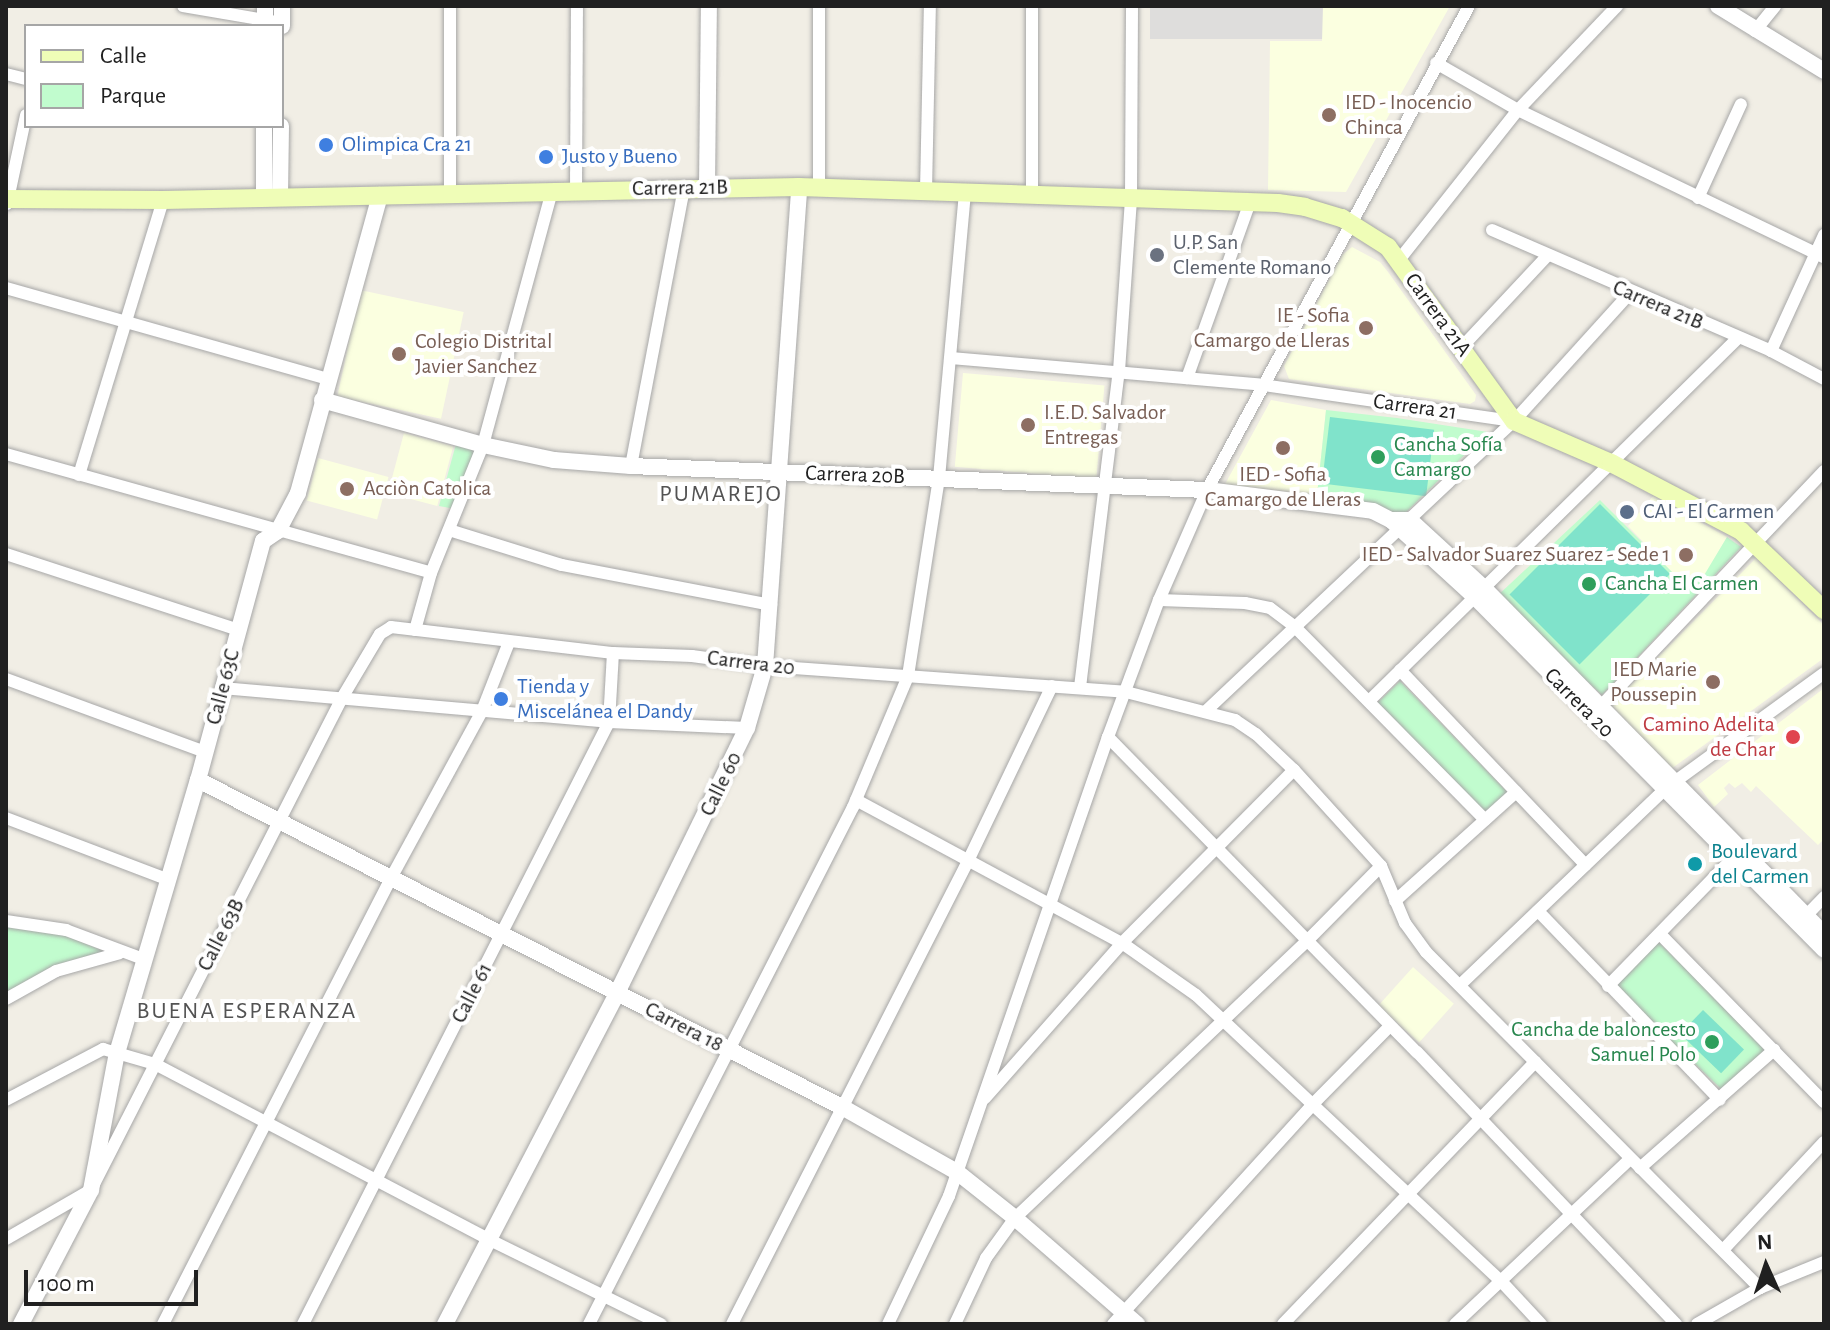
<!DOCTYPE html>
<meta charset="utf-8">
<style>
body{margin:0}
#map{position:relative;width:1830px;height:1330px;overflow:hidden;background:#f1eee5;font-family:"Alegreya Sans",sans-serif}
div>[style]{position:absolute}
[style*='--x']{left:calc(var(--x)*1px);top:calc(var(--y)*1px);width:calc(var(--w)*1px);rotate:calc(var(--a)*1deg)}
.residential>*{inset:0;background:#dedddc;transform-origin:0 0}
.education>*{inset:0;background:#fbffe0;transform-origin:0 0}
.park>*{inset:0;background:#c1fcce;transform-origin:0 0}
.pitch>*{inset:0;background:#80e3cb;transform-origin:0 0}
.roads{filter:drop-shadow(0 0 2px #a7a7a7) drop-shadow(0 0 2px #a7a7a7)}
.minor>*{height:12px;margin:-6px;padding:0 6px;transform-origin:6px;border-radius:6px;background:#fff}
.tertiary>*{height:16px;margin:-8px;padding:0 8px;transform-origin:8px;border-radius:8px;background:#fff}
.secondary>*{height:18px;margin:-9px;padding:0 9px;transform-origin:9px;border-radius:9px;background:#effdb7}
.dots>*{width:22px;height:22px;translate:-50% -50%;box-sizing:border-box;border:4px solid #fff;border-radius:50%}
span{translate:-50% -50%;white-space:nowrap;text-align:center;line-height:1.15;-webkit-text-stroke:8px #fff;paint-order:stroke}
.education-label{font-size:22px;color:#785e54}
.left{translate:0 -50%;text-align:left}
.right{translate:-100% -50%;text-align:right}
.shop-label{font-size:22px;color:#366cbe}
.street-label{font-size:22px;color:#202020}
.worship-label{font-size:22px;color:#5b616d}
.leisure-label{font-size:22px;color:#27864d}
.service-label{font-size:22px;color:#4e5e75}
.health-label{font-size:22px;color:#be3a42}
.culture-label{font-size:22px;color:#0d838f}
.neighbourhood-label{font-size:24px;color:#535353;letter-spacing:2px}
.frame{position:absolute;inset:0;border:8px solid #202020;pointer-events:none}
.legend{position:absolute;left:24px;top:24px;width:260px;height:104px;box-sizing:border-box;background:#fff;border:2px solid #a6a6a6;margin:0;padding:10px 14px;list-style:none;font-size:24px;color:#202020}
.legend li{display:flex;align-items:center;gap:16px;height:40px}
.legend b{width:40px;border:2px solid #a6a6a6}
.north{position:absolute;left:1726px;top:1226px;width:80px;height:80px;-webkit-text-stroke:6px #fff;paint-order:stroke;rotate:357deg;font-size:22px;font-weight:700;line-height:32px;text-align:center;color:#202020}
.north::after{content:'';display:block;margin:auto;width:28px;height:36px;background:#202020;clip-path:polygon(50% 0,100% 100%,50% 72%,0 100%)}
.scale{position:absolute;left:24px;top:1270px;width:174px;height:36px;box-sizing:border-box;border:4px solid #202020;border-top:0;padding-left:10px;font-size:24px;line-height:28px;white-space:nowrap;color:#202020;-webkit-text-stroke:6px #fff;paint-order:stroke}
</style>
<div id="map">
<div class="residential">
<i style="left:1150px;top:6px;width:173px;height:33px"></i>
</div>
<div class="education">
<i style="clip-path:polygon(1323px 6px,1450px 6px,1346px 192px,1268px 190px,1270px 41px,1322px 41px)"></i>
<i style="clip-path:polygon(1352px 247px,1380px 262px,1388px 272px,1476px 395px,1475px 401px,1470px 404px,1289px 379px,1284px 366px,1342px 255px)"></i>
<i style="left:360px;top:290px;width:106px;height:109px;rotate:12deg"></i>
<i style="left:963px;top:373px;width:142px;height:94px;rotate:5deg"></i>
<i style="clip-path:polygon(1271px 400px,1326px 410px,1317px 495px,1224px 486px)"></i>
<i style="left:404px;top:433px;width:51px;height:62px;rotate:15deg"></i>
<i style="left:318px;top:458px;width:73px;height:44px;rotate:15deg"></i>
<i style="clip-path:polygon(1653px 496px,1727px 537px,1701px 582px,1673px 573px,1628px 526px)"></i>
<i style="clip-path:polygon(1756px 558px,1824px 625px,1824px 658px,1671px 769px,1611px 705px)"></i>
<i style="clip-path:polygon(1823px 689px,1824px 839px,1818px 845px,1756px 786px,1751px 792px,1742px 783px,1735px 788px,1729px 783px,1724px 788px,1728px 794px,1714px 807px,1698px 785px)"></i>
<i style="left:1413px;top:967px;width:55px;height:52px;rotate:42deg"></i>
</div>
<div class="park">
<i style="clip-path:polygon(1326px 410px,1397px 418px,1488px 432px,1398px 520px,1376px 507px,1317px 495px)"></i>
<i style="clip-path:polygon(456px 444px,478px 450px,455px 509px,439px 506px)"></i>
<i style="clip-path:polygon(1600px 500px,1673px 573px,1700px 582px,1727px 537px,1741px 547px,1602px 695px,1495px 598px)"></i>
<i style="left:1400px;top:681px;width:154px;height:32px;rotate:46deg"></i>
<i style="clip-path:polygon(6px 925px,47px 928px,106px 952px,6px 994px)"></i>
<i style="left:1653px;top:937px;width:160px;height:62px;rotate:44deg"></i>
</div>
<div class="pitch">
<i style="left:1330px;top:417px;width:105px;height:67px;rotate:7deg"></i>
<i style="left:1600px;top:504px;width:99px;height:128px;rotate:45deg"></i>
<i style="left:1703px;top:1010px;width:57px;height:33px;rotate:44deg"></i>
</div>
<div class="roads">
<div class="minor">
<i style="--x:183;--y:6;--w:100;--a:9.7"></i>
<i style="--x:450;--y:6;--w:187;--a:90"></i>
<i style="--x:1032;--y:6;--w:188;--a:90"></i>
<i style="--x:1755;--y:31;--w:32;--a:-51"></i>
<i style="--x:1436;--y:63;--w:95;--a:29.8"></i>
<i style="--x:1518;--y:110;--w:339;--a:25.7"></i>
<i style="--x:6;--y:74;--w:21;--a:14"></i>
<i style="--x:819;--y:187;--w:181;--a:-90"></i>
<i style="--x:576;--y:190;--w:184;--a:-89.7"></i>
<i style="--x:926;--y:191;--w:185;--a:-88.8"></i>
<i style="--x:1698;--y:198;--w:103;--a:-65.4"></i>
<i style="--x:7;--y:204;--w:91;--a:-77.9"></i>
<i style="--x:1492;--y:230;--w:304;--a:23.4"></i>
<i style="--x:1771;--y:351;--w:60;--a:27.8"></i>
<i style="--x:1399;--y:260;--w:191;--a:-51.6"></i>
<i style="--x:1518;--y:110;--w:144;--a:-46.4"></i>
<i style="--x:6;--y:288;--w:335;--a:15.8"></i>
<i style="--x:1461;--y:348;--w:126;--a:-46.9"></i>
<i style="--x:1771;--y:351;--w:128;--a:-65.4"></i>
<i style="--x:951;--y:358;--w:313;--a:4.9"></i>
<i style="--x:1263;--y:385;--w:254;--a:8.2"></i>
<i style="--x:1187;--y:378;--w:187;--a:-70.3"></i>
<i style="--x:6;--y:454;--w:441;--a:15.6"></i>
<i style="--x:631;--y:466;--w:283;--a:-79.2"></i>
<i style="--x:79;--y:475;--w:288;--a:-73"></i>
<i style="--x:449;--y:530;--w:118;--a:17.2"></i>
<i style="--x:562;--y:565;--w:213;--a:10.8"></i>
<i style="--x:6;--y:554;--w:244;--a:18.1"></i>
<i style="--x:1159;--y:600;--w:86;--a:2"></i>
<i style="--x:1245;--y:603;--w:25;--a:11"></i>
<i style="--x:1270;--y:608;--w:30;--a:37"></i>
<i style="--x:1294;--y:626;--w:272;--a:45.4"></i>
<i style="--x:415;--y:630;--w:59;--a:-74.3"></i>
<i style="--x:431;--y:573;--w:138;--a:-67.9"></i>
<i style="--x:483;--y:445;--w:263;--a:-74.8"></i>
<i style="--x:1400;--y:670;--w:269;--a:46.4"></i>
<i style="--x:6;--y:679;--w:213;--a:20.1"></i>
<i style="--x:1080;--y:687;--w:318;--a:-83"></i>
<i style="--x:1119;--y:371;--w:173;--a:-86"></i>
<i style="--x:1131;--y:198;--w:192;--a:-89.7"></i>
<i style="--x:222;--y:688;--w:388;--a:5"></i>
<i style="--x:609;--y:722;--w:138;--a:2.5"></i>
<i style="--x:1369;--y:701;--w:516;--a:-44.53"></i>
<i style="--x:1602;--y:705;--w:323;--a:-46.5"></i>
<i style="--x:1207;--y:710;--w:422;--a:-43.3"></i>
<i style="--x:1514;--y:421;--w:173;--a:-47.8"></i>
<i style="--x:1108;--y:737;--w:441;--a:45.6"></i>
<i style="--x:1417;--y:1052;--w:376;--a:46.4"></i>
<i style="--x:856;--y:800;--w:302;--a:28.3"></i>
<i style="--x:1122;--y:943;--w:90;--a:35.1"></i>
<i style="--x:1196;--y:995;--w:418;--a:43.2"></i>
<i style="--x:1501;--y:1281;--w:59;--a:47.1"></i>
<i style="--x:6;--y:818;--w:172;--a:20.8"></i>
<i style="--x:1395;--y:901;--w:163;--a:-42"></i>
<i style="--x:1538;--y:911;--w:262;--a:46.1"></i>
<i style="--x:6;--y:921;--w:61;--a:8.5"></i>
<i style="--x:66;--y:930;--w:85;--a:20.6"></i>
<i style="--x:1800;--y:922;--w:35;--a:-46"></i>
<i style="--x:1660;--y:934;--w:235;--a:45.7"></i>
<i style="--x:1460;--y:985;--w:285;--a:-43.7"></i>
<i style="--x:1666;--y:788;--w:195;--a:-36"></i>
<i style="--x:1608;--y:986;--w:179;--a:-45.7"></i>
<i style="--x:6;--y:999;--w:57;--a:-29.2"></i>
<i style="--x:56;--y:971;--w:66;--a:-15.7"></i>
<i style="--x:985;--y:1098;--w:207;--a:-48.5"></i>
<i style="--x:1122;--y:943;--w:244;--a:-45.2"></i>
<i style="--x:6;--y:1100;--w:110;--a:-27.7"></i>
<i style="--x:103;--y:1049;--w:54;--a:16.1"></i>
<i style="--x:155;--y:1064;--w:376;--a:27.7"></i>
<i style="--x:488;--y:1239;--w:193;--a:26.2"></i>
<i style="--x:1640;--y:1168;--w:179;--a:-41.4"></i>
<i style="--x:6;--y:1239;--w:98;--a:-30"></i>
<i style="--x:91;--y:1190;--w:552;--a:-62.97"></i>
<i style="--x:342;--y:698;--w:74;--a:-59.3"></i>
<i style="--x:380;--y:634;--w:13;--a:-32"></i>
<i style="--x:391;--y:627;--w:224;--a:6.7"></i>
<i style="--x:613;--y:653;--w:79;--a:2.2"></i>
<i style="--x:692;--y:656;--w:74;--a:7.8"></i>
<i style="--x:765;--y:666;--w:362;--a:4.1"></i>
<i style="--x:1126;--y:692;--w:113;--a:14.4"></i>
<i style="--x:1235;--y:720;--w:25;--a:34"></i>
<i style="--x:1256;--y:734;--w:52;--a:43.5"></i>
<i style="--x:1294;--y:770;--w:130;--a:47.8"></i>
<i style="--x:1381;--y:866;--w:62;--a:67.2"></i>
<i style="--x:1405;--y:923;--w:36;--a:54"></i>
<i style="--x:1426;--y:952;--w:474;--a:45.2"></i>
<i style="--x:1723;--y:1250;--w:148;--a:-46.9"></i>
<i style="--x:163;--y:1324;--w:501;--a:-62.92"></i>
<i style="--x:391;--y:878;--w:190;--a:-61.4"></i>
<i style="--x:482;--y:711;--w:74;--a:-68.6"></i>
<i style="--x:303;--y:1324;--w:675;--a:-63.06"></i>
<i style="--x:609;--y:722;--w:69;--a:-86.7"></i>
<i style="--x:589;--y:1324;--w:581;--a:-62.95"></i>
<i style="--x:853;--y:807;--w:142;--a:-67.2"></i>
<i style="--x:908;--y:676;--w:200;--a:-81.1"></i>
<i style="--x:939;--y:478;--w:287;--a:-84.8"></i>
<i style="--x:732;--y:1324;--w:520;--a:-62.99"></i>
<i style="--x:968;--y:861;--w:194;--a:-64.4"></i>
<i style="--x:888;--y:1324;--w:142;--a:-64.5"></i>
<i style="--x:949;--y:1196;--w:486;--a:-70.9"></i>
<i style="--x:1108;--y:737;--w:146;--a:-69.6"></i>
<i style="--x:1159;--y:600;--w:120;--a:-66.4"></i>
<i style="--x:1207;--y:490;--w:550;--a:-61.57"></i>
<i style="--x:955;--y:1324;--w:73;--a:-64.8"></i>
<i style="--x:986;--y:1258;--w:49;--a:-54.1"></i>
<i style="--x:1015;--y:1218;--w:404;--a:-43.5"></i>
<i style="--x:1308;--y:940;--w:104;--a:-45.4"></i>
<i style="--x:1113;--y:1324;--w:299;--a:-47.7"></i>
<i style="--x:1314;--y:1103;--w:108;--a:-45.4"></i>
<i style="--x:1283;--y:1324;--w:364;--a:-46.1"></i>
<i style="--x:1455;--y:1324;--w:241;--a:-43.3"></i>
<i style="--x:1697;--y:1324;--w:73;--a:-29.7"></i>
<i style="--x:1760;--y:1288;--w:69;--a:-22.1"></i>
</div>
<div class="tertiary">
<i style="--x:1718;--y:6;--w:124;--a:31.5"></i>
<i style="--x:265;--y:26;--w:20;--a:-90"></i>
<i style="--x:282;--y:26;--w:20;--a:-90"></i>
<i style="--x:707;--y:187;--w:181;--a:-89.4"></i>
<i style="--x:280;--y:197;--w:71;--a:-89.2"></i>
<i style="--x:264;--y:198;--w:72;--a:-90"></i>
<i style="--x:322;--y:400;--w:167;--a:15.6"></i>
<i style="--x:483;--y:445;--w:73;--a:11.9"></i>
<i style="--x:554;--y:460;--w:77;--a:4.5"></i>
<i style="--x:631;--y:466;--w:576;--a:2.39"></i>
<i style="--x:1207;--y:490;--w:167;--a:7.2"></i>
<i style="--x:1373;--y:511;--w:20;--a:27"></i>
<i style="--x:1391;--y:520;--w:114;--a:42.5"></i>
<i style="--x:1475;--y:597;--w:496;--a:45.3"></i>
<i style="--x:1391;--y:520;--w:19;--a:0"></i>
<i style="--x:1410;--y:520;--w:100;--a:42.6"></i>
<i style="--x:1484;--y:588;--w:485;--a:45.5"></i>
<i style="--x:198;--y:780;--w:722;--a:26.92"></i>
<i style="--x:842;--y:1107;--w:132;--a:29.5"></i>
<i style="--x:957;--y:1172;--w:74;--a:38.4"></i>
<i style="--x:1015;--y:1218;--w:162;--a:41"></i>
<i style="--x:21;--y:1324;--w:151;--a:-62.4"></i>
<i style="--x:91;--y:1190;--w:139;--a:-79.3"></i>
<i style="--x:117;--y:1053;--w:285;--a:-73.5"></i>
<i style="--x:198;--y:780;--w:248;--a:-74.8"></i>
<i style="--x:263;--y:541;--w:18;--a:-34"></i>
<i style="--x:278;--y:531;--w:43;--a:-62.2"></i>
<i style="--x:298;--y:493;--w:309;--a:-74.6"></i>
<i style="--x:445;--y:1324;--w:373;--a:-62.5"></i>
<i style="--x:617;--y:993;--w:295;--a:-63.9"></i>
<i style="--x:747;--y:728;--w:65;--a:-73.8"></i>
<i style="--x:765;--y:666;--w:480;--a:-85.9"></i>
</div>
<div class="secondary">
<i style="--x:6;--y:199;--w:157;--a:0.4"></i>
<i style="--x:163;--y:200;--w:636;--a:-1.17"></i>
<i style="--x:799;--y:187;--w:479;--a:1.9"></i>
<i style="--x:1278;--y:203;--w:27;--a:8"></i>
<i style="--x:1305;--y:207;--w:39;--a:17"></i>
<i style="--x:1342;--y:218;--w:54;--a:32.2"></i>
<i style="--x:1388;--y:247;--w:215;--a:54.1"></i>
<i style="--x:1514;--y:421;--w:106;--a:23.4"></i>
<i style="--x:1611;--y:463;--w:147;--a:27.6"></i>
<i style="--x:1741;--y:531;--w:115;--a:43.6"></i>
</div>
</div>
<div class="dots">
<i style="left:1329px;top:115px;background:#8d6e63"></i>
<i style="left:326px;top:145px;background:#3f7fe0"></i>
<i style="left:546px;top:157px;background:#3f7fe0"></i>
<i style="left:1157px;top:255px;background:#6b7280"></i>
<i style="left:1366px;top:328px;background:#8d6e63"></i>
<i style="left:399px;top:354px;background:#8d6e63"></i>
<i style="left:1028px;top:425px;background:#8d6e63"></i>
<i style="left:1283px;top:448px;background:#8d6e63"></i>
<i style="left:1378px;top:457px;background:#2e9e5b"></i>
<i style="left:347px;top:489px;background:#8d6e63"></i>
<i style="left:1627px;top:512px;background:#5c6f8a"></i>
<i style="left:1686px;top:555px;background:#8d6e63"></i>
<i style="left:1589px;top:584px;background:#2e9e5b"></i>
<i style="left:1713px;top:682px;background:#8d6e63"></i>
<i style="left:501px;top:699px;background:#3f7fe0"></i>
<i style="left:1793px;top:737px;background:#e0444e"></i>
<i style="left:1695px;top:864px;background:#0f9aa8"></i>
<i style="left:1712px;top:1042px;background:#2e9e5b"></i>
</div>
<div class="education-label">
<span class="left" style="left:1345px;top:115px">IED - Inocencio<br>Chinca</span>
<span class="right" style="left:1350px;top:328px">IE - Sofia<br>Camargo de Lleras</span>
<span class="left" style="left:415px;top:354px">Colegio Distrital<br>Javier Sanchez</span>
<span class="left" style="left:1044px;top:425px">I.E.D. Salvador<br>Entregas</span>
<span style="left:1283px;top:487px">IED - Sofia<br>Camargo de Lleras</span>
<span class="left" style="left:363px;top:489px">Acciòn Catolica</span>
<span class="right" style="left:1670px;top:555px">IED - Salvador Suarez Suarez - Sede 1</span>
<span class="right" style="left:1697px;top:682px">IED Marie<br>Poussepin</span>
</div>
<div class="shop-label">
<span class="left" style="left:342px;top:145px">Olimpica Cra 21</span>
<span class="left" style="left:562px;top:157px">Justo y Bueno</span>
<span class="left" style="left:517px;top:699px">Tienda y<br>Miscelánea el Dandy</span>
</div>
<div class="street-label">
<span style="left:680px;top:188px;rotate:-1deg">Carrera 21B</span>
<span style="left:1658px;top:305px;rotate:23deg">Carrera 21B</span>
<span style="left:1438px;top:315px;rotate:54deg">Carrera 21A</span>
<span style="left:1415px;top:407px;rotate:8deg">Carrera 21</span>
<span style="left:855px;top:475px;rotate:2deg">Carrera 20B</span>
<span style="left:751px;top:663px;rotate:7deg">Carrera 20</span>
<span style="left:223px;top:687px;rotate:-75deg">Calle 63C</span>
<span style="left:1579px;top:703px;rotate:45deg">Carrera 20</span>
<span style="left:721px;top:784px;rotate:-64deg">Calle 60</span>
<span style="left:221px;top:935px;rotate:-63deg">Calle 63B</span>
<span style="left:472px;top:993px;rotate:-63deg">Calle 61</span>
<span style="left:684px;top:1027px;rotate:27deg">Carrera 18</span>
</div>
<div class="worship-label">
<span class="left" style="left:1173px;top:255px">U.P. San<br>Clemente Romano</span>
</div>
<div class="leisure-label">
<span class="left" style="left:1394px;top:457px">Cancha Sofía<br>Camargo</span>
<span class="left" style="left:1605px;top:584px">Cancha El Carmen</span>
<span class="right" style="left:1696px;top:1042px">Cancha de baloncesto<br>Samuel Polo</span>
</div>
<div class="service-label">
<span class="left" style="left:1643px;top:512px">CAI - El Carmen</span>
</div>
<div class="health-label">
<span class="right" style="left:1775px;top:737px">Camino Adelita<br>de Char</span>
</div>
<div class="culture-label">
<span class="left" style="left:1711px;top:864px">Boulevard<br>del Carmen</span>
</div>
<div class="neighbourhood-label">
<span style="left:721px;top:495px">PUMAREJO</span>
<span style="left:247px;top:1012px">BUENA ESPERANZA</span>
</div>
<div class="frame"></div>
<ul class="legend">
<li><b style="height:10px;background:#effdb7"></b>Calle</li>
<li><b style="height:22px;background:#c1fcce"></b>Parque</li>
</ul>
<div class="north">N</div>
<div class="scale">100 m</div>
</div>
